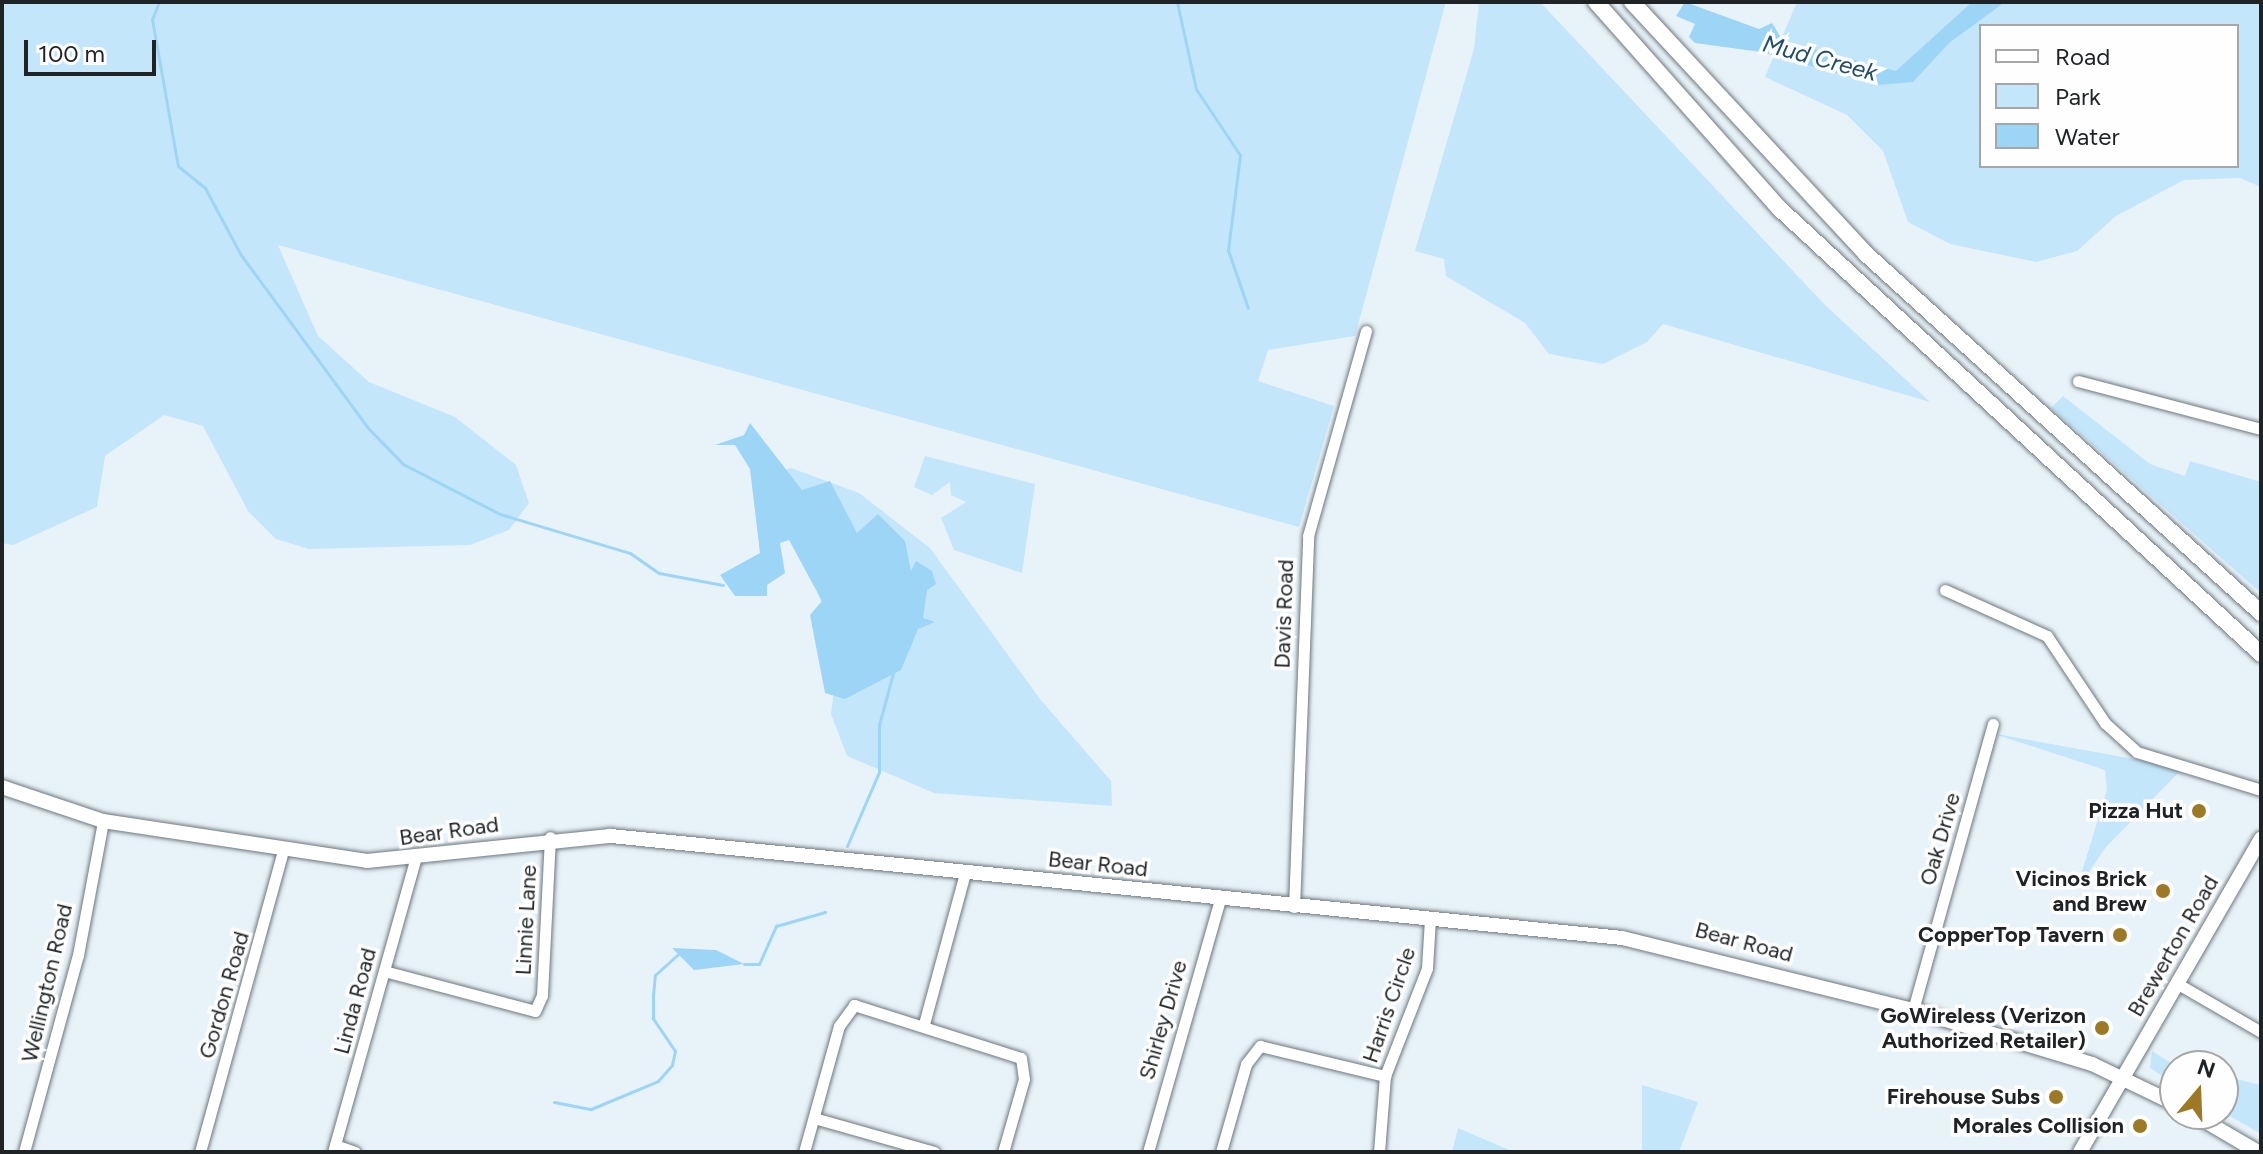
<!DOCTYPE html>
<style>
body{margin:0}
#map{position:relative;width:2263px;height:1154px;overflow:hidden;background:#e8f3f9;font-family:Figtree,sans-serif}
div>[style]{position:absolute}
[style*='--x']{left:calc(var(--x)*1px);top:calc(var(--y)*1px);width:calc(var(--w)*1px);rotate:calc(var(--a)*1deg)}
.green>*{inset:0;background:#c4e6fb}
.water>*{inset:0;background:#9cd5f6}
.stream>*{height:3px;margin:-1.5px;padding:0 1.5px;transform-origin:1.5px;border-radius:1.5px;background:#9cd5f6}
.roads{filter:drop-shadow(0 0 2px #6e777d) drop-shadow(0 0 2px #6e777d)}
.minor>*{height:11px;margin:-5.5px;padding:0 5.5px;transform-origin:5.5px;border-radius:5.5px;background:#fff}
.major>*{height:14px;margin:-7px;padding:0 7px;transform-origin:7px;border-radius:7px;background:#fff}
.highway>*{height:16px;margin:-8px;padding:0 8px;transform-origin:8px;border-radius:8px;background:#fff}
.dots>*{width:22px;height:22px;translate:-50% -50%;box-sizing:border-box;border:4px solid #fefefe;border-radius:50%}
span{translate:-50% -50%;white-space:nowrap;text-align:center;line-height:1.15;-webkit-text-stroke:7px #fefefe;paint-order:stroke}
.street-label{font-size:22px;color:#1f2325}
.poi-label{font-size:22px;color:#1f2325;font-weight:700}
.right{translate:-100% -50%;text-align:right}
.water-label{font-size:24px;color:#224d65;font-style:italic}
.frame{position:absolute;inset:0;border:4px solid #1f2325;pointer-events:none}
.legend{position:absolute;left:1979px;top:24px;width:260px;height:144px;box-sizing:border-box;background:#fefefe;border:2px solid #a5a6a7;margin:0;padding:10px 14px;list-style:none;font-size:24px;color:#1f2325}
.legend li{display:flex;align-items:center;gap:16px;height:40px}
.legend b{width:40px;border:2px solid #a5a6a7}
.north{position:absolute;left:2159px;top:1050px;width:80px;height:80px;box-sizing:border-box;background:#fefefe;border:2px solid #a5a6a7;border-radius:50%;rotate:19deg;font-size:22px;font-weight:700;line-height:32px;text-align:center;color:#1f2325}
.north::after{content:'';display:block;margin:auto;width:28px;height:36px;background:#9d7925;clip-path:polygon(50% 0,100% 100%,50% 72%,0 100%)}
.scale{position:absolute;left:24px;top:40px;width:132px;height:36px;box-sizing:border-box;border:4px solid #1f2325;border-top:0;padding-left:10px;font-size:24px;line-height:28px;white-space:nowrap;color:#1f2325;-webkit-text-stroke:6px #fefefe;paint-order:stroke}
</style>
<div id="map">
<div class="green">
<i style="clip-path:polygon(2px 2px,1446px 2px,1355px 336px,1268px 350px,1258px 381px,1334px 406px,1299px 527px,278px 245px,318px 336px,369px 382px,455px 417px,516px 465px,529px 503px,509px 530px,470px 545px,309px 549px,276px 539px,248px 511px,203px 426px,164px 415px,105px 456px,97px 507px,13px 545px,2px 543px)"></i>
<i style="clip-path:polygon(1479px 2px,1540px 2px,1824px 304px,1930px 402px,1663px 324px,1647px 342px,1603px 364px,1549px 354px,1525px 323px,1446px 276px,1444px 259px,1415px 251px,1474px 49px)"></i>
<i style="clip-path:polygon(evenodd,1797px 2px,2261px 2px,2261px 187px,2240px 178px,2184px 180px,2116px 216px,2077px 251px,2036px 262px,1950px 244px,1908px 222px,1883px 151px,1847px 115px,1765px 77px,1797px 2px,1981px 26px,2237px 26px,2237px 166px,1981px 166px,1981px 26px)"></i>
<i style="clip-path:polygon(2063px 396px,2150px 464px,2185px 476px,2190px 461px,2261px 482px,2261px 593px,2051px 408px)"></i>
<i style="clip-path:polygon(925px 456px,1035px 484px,1022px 573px,954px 550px,941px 518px,966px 502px,951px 495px,950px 482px,932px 495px,914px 487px)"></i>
<i style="clip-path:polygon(791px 468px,859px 493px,930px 548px,1040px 699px,1111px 781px,1112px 806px,934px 793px,847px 756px,831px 714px,837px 666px,827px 619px,776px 473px)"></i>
<i style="clip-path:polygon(1991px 733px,2183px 768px,2106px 847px,2076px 891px,2107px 790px,2105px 770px)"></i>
<i style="clip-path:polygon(2152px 1051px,2176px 1066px,2175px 1084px,2150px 1068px)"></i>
<i style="clip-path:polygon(2223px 1076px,2261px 1085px,2261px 1134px,2223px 1112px)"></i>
<i style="clip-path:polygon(1642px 1085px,1698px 1102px,1679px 1152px,1642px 1152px)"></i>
<i style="clip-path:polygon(1458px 1128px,1514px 1152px,1452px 1152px)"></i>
</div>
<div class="water">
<i style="clip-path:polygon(1685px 2px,1759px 29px,1772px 23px,1783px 41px,1896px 71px,1972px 2px,2005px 2px,1949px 43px,1913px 82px,1878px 85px,1761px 52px,1695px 43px,1689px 37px,1695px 24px,1676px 16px)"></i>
<i style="clip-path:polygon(750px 423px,802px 490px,830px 481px,857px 533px,878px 514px,905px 541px,911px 571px,916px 561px,932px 571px,936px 584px,927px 590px,923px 618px,935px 622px,918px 629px,901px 670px,845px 699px,825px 693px,810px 615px,822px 601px,789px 540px,780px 543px,785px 573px,767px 585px,767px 596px,735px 596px,720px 575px,760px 553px,750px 469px,735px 445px,715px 445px,744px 435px)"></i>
<i style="clip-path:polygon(672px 948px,716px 950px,744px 964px,694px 970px)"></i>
</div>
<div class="stream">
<i style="--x:159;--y:2;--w:18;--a:112"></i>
<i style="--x:152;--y:19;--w:149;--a:80"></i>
<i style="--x:178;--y:166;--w:35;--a:39"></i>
<i style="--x:205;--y:188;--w:76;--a:61.8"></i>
<i style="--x:241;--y:255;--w:216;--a:53.7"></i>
<i style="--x:369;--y:429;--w:49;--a:45.8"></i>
<i style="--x:403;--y:464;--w:109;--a:27.3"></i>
<i style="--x:500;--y:514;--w:136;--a:16.7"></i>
<i style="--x:630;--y:553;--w:35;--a:35"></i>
<i style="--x:659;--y:573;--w:65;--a:10.6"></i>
<i style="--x:1177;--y:2;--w:89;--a:77.7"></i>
<i style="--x:1196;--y:89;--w:79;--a:56.3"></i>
<i style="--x:1240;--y:155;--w:96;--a:97.2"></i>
<i style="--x:1228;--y:250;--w:61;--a:71"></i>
<i style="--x:847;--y:846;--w:81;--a:-66.6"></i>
<i style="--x:879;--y:772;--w:47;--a:-90"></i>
<i style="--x:879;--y:725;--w:54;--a:-74.9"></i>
<i style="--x:744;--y:964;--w:15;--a:0"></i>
<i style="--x:759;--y:964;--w:42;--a:-65.9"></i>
<i style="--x:776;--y:926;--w:51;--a:-15.9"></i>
<i style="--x:554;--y:1102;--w:38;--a:11"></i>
<i style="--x:591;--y:1109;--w:73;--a:-22.7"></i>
<i style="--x:658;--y:1081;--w:21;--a:-49"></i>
<i style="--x:672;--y:1065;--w:14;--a:-78"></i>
<i style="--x:675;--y:1051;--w:40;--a:-124"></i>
<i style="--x:653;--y:1018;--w:22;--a:-90"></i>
<i style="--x:653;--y:996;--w:21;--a:-85"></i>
<i style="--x:655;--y:975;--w:31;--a:-42"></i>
</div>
<div class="roads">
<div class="minor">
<i style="--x:2078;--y:381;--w:189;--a:14.7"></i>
<i style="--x:1945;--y:590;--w:112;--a:24.3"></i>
<i style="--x:2047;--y:636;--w:105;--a:56.3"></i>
<i style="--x:2105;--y:723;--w:43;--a:42.2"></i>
<i style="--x:2137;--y:752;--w:130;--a:17"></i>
<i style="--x:1294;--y:907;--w:371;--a:-87.8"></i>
<i style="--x:1308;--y:536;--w:213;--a:-74.2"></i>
<i style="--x:384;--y:971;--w:156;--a:14.8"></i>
<i style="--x:535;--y:1011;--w:17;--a:-66"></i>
<i style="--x:542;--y:995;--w:158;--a:-87.1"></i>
<i style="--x:2178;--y:984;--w:96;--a:30"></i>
<i style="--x:1913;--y:1010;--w:297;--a:-74.4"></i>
<i style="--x:924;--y:1024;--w:156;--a:-74.8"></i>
<i style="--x:814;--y:1118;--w:125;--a:15.8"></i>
<i style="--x:335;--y:1145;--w:21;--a:19"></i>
<i style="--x:24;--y:1152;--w:204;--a:-74.7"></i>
<i style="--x:78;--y:955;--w:136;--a:-79.4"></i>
<i style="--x:200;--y:1152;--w:315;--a:-74.6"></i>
<i style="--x:333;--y:1152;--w:302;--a:-74.3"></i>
<i style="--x:804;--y:1152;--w:131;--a:-74.5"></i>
<i style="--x:839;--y:1026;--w:26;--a:-54"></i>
<i style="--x:854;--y:1005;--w:175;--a:17.6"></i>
<i style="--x:1021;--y:1058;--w:21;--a:82"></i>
<i style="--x:1024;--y:1079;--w:76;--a:106"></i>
<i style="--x:1148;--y:1152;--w:262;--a:-74.1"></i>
<i style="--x:1221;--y:1152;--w:91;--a:-74.1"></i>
<i style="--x:1246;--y:1064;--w:23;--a:-52"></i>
<i style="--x:1260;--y:1046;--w:129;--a:13.5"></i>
<i style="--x:1379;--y:1152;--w:76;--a:-85.5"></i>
<i style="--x:1385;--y:1076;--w:116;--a:-68.7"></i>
<i style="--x:1427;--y:968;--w:49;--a:-86.5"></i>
</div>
<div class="major">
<i style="--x:2;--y:787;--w:107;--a:18.6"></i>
<i style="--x:103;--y:821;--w:267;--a:8.6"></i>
<i style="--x:367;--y:861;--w:245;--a:-5.9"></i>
<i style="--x:611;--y:836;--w:1016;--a:5.76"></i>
<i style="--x:1622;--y:938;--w:300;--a:13.9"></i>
<i style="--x:1913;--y:1010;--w:187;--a:16.8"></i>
<i style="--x:2092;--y:1064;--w:92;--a:25.7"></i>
<i style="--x:2193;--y:1114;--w:75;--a:30.3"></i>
<i style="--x:2080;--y:1152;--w:362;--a:-60"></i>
</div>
<div class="highway">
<i style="--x:1596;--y:2;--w:277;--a:48.4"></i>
<i style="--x:1780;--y:209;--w:655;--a:42.77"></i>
<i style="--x:1632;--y:2;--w:344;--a:47.1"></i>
<i style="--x:1866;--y:254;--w:534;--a:42.27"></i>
</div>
</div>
<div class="dots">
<i style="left:2199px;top:811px;background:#9d7925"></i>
<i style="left:2163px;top:891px;background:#9d7925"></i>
<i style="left:2120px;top:935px;background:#9d7925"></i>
<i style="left:2102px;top:1028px;background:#9d7925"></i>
<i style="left:2056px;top:1097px;background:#9d7925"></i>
<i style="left:2140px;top:1126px;background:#9d7925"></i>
</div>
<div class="street-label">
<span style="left:1284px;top:614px;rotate:-88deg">Davis Road</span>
<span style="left:449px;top:831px;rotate:-8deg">Bear Road</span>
<span style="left:1940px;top:839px;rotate:-74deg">Oak Drive</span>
<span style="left:1098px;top:864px;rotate:6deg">Bear Road</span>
<span style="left:526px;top:920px;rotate:-87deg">Linnie Lane</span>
<span style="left:1744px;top:942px;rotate:15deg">Bear Road</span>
<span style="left:2173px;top:946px;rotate:-60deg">Brewerton Road</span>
<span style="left:47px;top:983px;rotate:-77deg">Wellington Road</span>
<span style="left:224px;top:995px;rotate:-74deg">Gordon Road</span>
<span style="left:355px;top:1001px;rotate:-75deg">Linda Road</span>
<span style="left:1389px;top:1005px;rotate:-71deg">Harris Circle</span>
<span style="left:1163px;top:1020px;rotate:-74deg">Shirley Drive</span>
</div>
<div class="poi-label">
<span class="right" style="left:2183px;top:811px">Pizza Hut</span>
<span class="right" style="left:2147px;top:891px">Vicinos Brick<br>and Brew</span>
<span class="right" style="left:2104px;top:935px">CopperTop Tavern</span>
<span class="right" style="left:2086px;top:1028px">GoWireless (Verizon<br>Authorized Retailer)</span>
<span class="right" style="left:2040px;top:1097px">Firehouse Subs</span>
<span class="right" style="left:2124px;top:1126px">Morales Collision</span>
</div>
<div class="water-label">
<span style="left:1820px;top:58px;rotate:15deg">Mud Creek</span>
</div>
<div class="frame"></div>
<ul class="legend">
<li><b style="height:10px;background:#fff"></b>Road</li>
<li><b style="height:22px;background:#c4e6fb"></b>Park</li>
<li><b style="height:22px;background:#9cd5f6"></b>Water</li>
</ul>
<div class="north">N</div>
<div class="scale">100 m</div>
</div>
